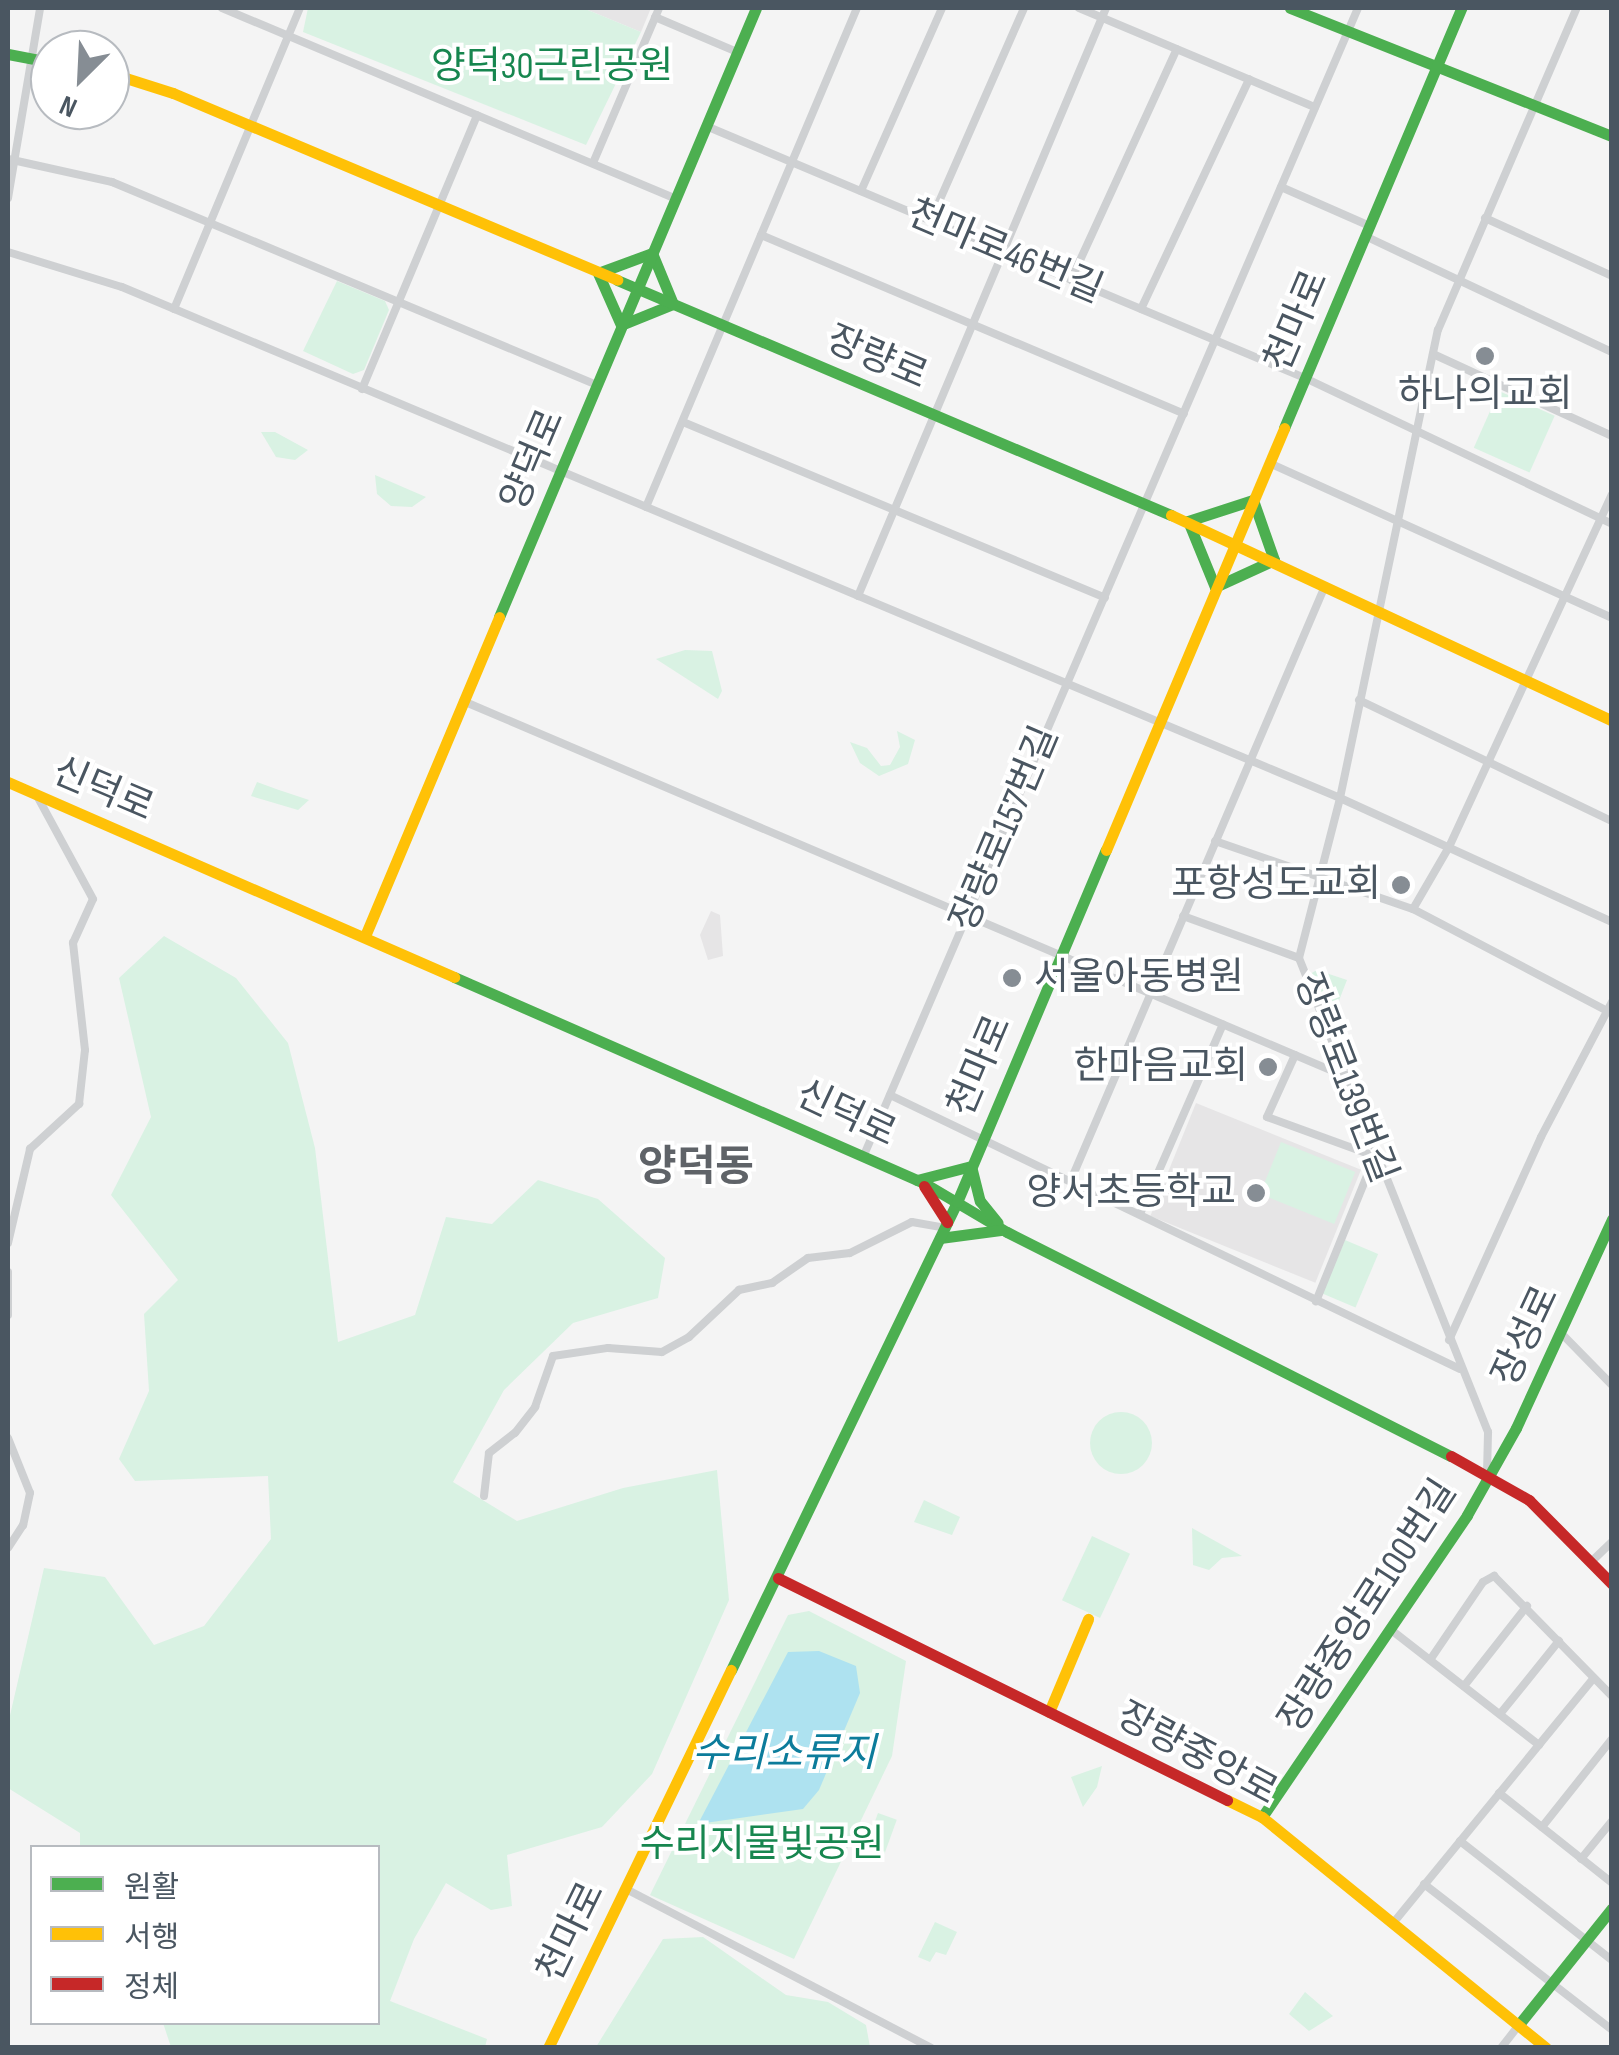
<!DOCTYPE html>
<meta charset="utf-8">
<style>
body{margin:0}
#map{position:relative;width:1619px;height:2055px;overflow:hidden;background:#f4f4f4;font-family:"Sofia Sans Condensed","Noto Sans KR",sans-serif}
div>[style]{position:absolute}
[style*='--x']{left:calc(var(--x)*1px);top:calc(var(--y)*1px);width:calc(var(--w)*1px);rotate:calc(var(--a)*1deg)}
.education>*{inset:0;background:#e6e5e6;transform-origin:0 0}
.green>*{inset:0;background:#d9f2e3;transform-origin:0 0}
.round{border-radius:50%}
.water>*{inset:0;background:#aee2f0}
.street>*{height:8px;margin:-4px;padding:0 4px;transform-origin:4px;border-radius:4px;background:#ced0d2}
.fast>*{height:11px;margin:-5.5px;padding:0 5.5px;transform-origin:5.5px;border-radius:5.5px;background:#4caf50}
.slow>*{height:11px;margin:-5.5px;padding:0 5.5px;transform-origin:5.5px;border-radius:5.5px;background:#ffc107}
.jam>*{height:11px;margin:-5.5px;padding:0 5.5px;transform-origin:5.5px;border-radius:5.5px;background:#c62828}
.dots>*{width:28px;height:28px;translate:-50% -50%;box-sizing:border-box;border:5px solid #fff;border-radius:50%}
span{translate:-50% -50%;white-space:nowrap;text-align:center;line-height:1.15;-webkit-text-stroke:8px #fff;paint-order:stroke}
.park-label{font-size:38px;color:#17864f}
.street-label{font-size:38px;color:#4a5661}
.poi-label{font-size:38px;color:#4a5661}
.right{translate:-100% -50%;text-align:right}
.left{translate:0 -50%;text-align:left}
.water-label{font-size:40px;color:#0c7c9b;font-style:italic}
.quarter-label{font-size:42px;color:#5f6368;font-weight:700}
.frame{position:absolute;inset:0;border:10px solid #4a5661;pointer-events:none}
.legend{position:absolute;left:30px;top:1845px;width:350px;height:180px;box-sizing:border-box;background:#fff;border:2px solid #b7bbc0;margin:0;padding:12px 18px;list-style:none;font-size:30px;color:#4a5661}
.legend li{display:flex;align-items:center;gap:20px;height:50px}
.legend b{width:50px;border:2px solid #b7bbc0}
.north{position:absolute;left:30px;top:30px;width:100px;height:100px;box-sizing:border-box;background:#fff;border:2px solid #b7bbc0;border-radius:50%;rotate:204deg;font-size:28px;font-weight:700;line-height:40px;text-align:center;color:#4a5661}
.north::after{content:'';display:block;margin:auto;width:35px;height:45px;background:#868d94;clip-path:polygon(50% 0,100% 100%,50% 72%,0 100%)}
</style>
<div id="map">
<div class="education">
<i style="clip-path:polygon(583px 8px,651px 8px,641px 32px)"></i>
<i style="clip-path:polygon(711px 911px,720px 915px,723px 956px,708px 960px,700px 935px)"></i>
<i style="left:1196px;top:1103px;width:178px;height:122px;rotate:22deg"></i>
</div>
<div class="green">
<i style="clip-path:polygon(308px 8px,583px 8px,641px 32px,586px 145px,303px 32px)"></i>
<i style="clip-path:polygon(337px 281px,385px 301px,389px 310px,364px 370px,353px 374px,303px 351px)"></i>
<i style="left:1499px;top:391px;width:61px;height:62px;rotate:24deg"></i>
<i style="clip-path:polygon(261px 432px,275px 432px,308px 450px,295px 460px,276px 457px)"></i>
<i style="clip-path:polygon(375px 475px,426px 497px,412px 507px,391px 506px,377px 494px)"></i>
<i style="clip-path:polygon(685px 650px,712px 651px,722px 691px,718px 699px,656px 659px)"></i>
<i style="clip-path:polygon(897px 731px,915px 740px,908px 764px,879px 776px,860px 763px,850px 742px,867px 748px,881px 766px,890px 765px,900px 747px)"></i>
<i style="clip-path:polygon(257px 782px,279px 790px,309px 800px,298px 810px,251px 796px)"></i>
<i style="clip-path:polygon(164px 936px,236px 978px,288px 1043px,315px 1148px,338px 1342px,415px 1315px,446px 1217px,492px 1224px,538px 1180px,598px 1199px,665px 1258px,658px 1298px,573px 1323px,504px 1390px,453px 1482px,517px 1521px,623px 1488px,717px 1470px,729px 1600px,652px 1774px,602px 1827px,507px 1855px,512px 1906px,491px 1910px,446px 1883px,414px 1939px,390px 2001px,487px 2039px,485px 2047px,171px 2047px,163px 2023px,378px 2022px,378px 1848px,80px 1847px,80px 1833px,8px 1788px,8px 1724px,44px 1568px,105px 1577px,154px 1645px,204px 1626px,271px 1539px,268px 1476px,135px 1481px,119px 1459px,149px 1391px,144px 1314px,178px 1280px,111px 1195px,151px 1117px,119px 978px)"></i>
<i style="clip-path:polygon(1317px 970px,1347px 980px,1338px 1003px,1322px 999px,1310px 974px)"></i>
<i style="left:1281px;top:1142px;width:80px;height:56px;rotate:22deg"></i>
<i style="left:1345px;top:1240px;width:36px;height:58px;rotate:23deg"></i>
<i class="round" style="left:1090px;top:1412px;width:62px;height:62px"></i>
<i style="clip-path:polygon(924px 1500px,960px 1517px,952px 1535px,914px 1522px)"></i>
<i style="clip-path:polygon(1192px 1528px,1242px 1556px,1222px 1558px,1209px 1570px,1193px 1565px)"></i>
<i style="left:1092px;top:1536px;width:42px;height:71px;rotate:25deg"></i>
<i style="clip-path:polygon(809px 1611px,906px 1661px,892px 1756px,794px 1959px,650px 1895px,788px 1615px)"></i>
<i style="clip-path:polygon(1102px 1766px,1097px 1787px,1083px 1807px,1071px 1777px)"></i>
<i style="left:878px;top:1813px;width:20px;height:36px;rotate:20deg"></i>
<i style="clip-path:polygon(935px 1922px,957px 1932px,946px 1955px,936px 1952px,930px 1962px,918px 1957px)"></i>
<i style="clip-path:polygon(703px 1937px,786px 1995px,828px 2002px,866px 2025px,870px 2047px,596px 2047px,663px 1939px)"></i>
<i style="clip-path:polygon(1305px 1992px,1333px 2016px,1309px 2031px,1289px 2014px)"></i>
</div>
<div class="water">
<i style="clip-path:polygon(819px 1651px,856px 1666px,860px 1693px,819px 1790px,803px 1809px,698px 1824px,788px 1652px)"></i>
</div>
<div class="street">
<i style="--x:222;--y:8;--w:491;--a:22.8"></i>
<i style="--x:1079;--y:8;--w:256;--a:22.8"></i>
<i style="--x:655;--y:17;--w:89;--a:23.1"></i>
<i style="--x:706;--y:126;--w:650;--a:22.82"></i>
<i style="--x:1305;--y:378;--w:340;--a:25.4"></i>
<i style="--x:8;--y:159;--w:107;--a:12.5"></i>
<i style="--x:112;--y:182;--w:526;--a:22.71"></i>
<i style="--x:593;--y:163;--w:168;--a:-66.9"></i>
<i style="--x:1281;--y:187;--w:97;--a:23.7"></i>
<i style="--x:861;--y:191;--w:200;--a:-66.1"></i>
<i style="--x:8;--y:198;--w:193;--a:-80.4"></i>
<i style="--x:1485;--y:218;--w:140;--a:24.5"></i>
<i style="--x:931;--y:220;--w:232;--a:-66.3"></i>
<i style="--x:761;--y:235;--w:459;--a:22.9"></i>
<i style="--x:1365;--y:236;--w:273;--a:25.2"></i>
<i style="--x:8;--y:252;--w:119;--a:17.1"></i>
<i style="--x:122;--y:287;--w:1321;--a:22.76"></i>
<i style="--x:1340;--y:798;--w:299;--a:24.5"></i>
<i style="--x:1071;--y:280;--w:254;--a:-65.4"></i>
<i style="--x:174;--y:309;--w:326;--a:-67.3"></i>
<i style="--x:1141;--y:309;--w:254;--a:-64.8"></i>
<i style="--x:1433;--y:354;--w:197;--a:24.6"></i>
<i style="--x:362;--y:389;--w:297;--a:-67.2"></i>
<i style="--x:683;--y:422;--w:457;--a:22.6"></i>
<i style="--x:1269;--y:463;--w:376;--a:24.3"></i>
<i style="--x:646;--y:507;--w:542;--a:-67.08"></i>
<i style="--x:858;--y:596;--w:638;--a:-67.13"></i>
<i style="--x:1359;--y:700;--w:280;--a:25.6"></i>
<i style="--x:463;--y:701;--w:955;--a:23.05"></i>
<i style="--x:1215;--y:841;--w:209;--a:19"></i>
<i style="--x:1413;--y:909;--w:219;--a:27.7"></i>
<i style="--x:1413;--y:909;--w:72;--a:-59.9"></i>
<i style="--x:1449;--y:847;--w:388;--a:-65.2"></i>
<i style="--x:1183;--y:916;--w:123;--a:19.9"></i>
<i style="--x:1295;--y:1055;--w:68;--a:114.3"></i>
<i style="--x:1267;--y:1117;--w:115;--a:19.9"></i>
<i style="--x:1375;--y:1156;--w:157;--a:112.1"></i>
<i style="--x:890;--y:1095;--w:632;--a:25.67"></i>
<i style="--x:864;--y:1155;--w:1249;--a:-66.7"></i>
<i style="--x:1071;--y:1180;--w:646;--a:-66.85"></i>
<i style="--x:1140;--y:1214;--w:207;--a:-66.4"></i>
<i style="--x:8;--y:1243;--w:97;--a:-76.8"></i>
<i style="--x:30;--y:1149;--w:67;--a:-42.6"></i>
<i style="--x:79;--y:1104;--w:54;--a:-83.7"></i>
<i style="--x:85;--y:1050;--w:108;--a:-96.4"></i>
<i style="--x:73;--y:943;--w:48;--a:-65.6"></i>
<i style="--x:93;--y:899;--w:119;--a:-118.5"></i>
<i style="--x:8;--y:1272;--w:43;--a:90"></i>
<i style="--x:1561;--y:1333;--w:73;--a:45.6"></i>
<i style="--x:1449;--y:1340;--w:223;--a:-65.6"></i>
<i style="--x:1541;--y:1137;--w:153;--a:-62.3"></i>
<i style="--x:8;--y:1438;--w:59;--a:68.2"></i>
<i style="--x:30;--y:1493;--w:33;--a:102"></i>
<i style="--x:23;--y:1525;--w:27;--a:123"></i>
<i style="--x:1487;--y:1474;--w:42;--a:-88.6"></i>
<i style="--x:1488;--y:1432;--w:510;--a:-111.74"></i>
<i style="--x:1299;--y:958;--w:165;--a:-75.6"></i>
<i style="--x:1340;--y:798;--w:478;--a:-78.2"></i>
<i style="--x:1438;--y:330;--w:351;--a:-66.7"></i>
<i style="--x:484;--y:1496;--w:43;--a:-83.4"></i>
<i style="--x:489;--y:1453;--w:33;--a:-38"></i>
<i style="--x:515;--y:1433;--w:33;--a:-52"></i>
<i style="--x:535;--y:1407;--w:54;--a:-70.6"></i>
<i style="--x:553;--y:1356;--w:56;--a:-8.3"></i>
<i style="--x:608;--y:1348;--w:54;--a:4.2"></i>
<i style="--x:662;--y:1352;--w:31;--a:-29"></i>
<i style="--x:689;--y:1337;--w:69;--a:-43.2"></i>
<i style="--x:739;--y:1290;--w:34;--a:-12"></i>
<i style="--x:772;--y:1283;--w:44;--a:-34.8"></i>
<i style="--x:808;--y:1258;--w:42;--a:-6.8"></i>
<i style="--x:850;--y:1253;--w:69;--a:-26.6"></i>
<i style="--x:912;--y:1222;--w:34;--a:10"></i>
<i style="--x:1591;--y:1562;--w:29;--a:-44"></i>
<i style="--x:1390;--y:1629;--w:189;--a:37.9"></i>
<i style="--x:1430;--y:1660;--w:94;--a:-55.8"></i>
<i style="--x:1483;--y:1582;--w:13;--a:-29"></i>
<i style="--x:1494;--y:1576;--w:168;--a:45.5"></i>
<i style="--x:1464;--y:1686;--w:102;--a:-51.8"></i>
<i style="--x:1500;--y:1714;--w:94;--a:-51.1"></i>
<i style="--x:1499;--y:1793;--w:144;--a:38.5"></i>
<i style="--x:1542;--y:1827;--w:112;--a:-51.5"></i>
<i style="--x:1460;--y:1841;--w:193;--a:38.1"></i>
<i style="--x:1581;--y:1859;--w:49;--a:-50.8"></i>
<i style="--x:1424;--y:1884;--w:238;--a:37.8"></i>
<i style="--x:626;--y:1889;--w:344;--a:27.5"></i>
<i style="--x:1394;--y:1922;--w:315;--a:-50.7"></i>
<i style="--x:1501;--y:2048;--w:31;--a:-52"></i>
</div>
<div class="fast">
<i style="--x:1290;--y:8;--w:347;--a:21.7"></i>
<i style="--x:8;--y:54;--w:43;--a:10.8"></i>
<i style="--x:652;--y:253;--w:55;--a:67.6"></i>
<i style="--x:673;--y:304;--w:56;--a:158"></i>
<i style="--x:621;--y:325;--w:57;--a:-113.9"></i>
<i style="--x:598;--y:273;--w:58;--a:-20.3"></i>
<i style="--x:617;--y:280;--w:602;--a:22.99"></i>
<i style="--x:1284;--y:428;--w:456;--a:-67.1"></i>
<i style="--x:1253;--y:500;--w:64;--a:70.7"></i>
<i style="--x:1188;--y:521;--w:71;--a:67.8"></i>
<i style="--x:1188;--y:521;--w:68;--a:-17.9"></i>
<i style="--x:1215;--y:587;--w:65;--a:-24.6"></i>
<i style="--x:499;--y:617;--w:661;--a:-67.12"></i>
<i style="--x:454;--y:977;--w:513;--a:23.67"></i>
<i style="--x:924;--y:1183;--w:96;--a:30.6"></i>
<i style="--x:1007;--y:1232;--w:497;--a:26.8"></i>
<i style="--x:917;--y:1180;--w:56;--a:-14.5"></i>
<i style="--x:971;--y:1166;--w:36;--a:76"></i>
<i style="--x:980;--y:1201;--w:28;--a:51"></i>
<i style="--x:940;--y:1238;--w:61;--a:-7.6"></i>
<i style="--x:731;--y:1670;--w:520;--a:-64.22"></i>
<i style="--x:957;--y:1202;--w:382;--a:-67.1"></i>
<i style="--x:1262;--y:1817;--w:365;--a:-55.8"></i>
<i style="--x:1467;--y:1515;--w:100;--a:-60.6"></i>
<i style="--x:1516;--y:1428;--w:230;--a:-65.3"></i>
<i style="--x:1520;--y:2023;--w:147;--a:-51.3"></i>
</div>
<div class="slow">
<i style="--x:110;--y:73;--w:66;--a:17.6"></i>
<i style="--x:173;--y:93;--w:482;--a:22.8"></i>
<i style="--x:1171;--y:515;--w:487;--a:25"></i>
<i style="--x:8;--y:782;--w:487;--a:23.6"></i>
<i style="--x:1106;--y:850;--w:458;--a:-67.1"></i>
<i style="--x:365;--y:936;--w:346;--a:-67.2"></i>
<i style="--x:1049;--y:1712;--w:101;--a:-67.2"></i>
<i style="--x:1227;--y:1800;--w:39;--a:26"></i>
<i style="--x:1262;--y:1817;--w:366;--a:39.1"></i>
<i style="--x:548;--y:2048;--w:420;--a:-64.2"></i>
</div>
<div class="jam">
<i style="--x:924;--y:1186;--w:43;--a:57.4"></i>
<i style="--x:1451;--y:1456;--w:90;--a:29.4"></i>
<i style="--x:1529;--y:1500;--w:118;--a:45.3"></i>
<i style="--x:778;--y:1578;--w:501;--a:26.31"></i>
</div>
<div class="dots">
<i style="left:1485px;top:356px;background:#868d94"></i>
<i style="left:1401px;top:885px;background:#868d94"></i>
<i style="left:1012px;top:978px;background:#868d94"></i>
<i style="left:1268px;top:1067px;background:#868d94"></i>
<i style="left:1256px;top:1193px;background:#868d94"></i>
</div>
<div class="park-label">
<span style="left:552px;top:67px">양덕30근린공원</span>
<span style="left:762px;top:1845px">수리지물빛공원</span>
</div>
<div class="street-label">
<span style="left:1005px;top:252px;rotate:23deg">천마로46번길</span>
<span style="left:1297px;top:321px;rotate:-67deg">천마로</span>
<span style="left:877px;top:358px;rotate:23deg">장량로</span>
<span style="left:533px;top:460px;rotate:-67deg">양덕로</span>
<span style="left:103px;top:790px;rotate:23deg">신덕로</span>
<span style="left:1005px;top:829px;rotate:-67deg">장량로157번길</span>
<span style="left:980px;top:1066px;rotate:-67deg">천마로</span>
<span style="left:1345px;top:1078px;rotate:69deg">장량로139번길</span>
<span style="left:846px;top:1114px;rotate:25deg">신덕로</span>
<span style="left:1526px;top:1336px;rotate:-65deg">장성로</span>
<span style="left:1368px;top:1606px;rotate:-57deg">장량중앙로100번길</span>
<span style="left:1197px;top:1754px;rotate:28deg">장량중앙로</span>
<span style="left:571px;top:1932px;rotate:-64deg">천마로</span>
</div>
<div class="poi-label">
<span style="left:1485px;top:395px">하나의교회</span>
<span class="right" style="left:1381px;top:885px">포항성도교회</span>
<span class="left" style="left:1034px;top:978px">서울아동병원</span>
<span class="right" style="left:1248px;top:1067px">한마음교회</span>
<span class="right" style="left:1236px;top:1193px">양서초등학교</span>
</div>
<div class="water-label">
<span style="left:784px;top:1754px">수리소류지</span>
</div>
<div class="quarter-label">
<span style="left:696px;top:1168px">양덕동</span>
</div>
<div class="frame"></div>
<ul class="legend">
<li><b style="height:12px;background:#4caf50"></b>원활</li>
<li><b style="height:12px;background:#ffc107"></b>서행</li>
<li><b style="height:12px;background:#c62828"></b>정체</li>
</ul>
<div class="north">N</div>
</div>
